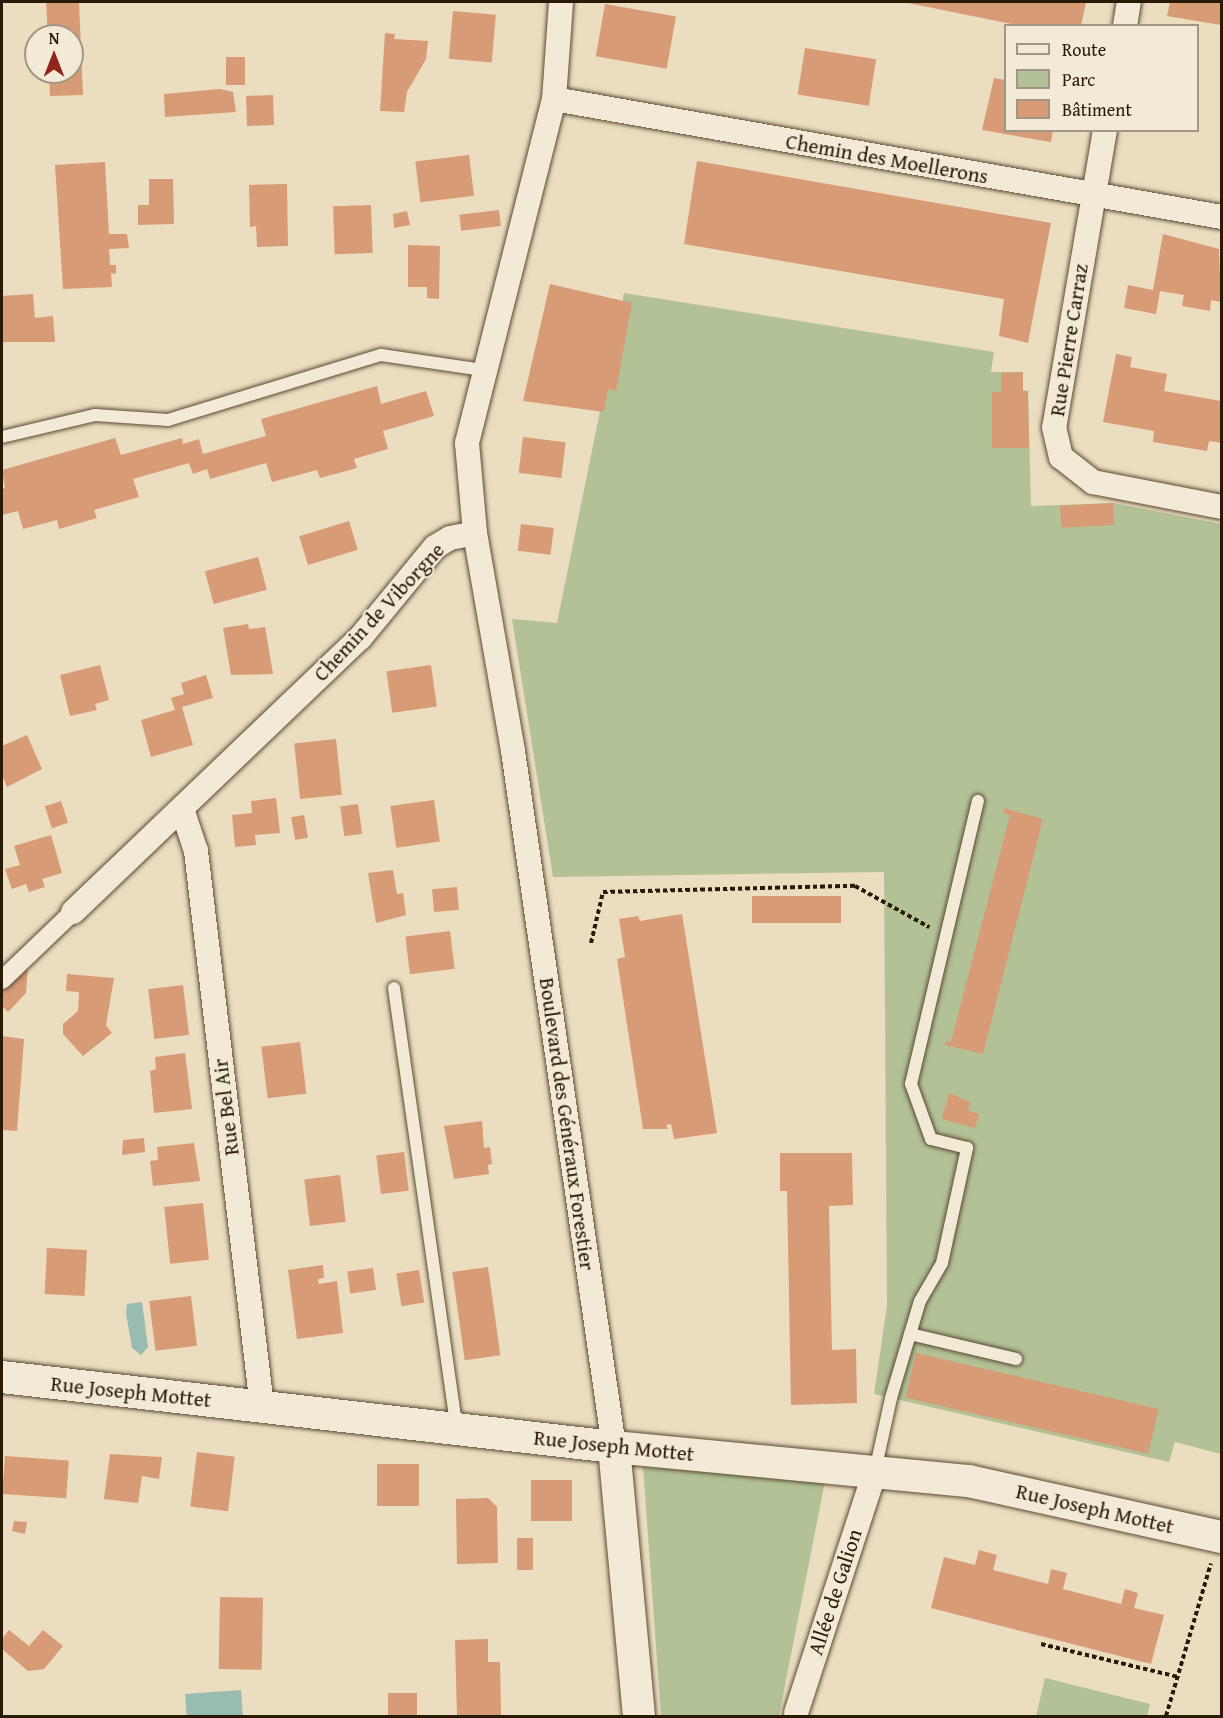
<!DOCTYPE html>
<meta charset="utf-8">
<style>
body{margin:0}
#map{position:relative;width:1223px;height:1718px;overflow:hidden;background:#ebddc0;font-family:"Gentium Book Plus",serif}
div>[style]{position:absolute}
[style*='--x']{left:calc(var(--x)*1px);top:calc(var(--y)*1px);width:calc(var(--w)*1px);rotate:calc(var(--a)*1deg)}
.green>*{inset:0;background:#b2c296}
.water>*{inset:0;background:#98bcb0;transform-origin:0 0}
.building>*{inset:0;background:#d79b75;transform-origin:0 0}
.path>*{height:4px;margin-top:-2px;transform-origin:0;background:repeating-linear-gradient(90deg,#281a04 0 4.5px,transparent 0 7.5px)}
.roads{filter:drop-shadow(0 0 2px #594b33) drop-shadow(0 0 2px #594b33)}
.service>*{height:12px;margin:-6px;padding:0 6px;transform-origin:6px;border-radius:6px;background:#f2e9d6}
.pedestrian>*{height:18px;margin:-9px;padding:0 9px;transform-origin:9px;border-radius:9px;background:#f2e9d6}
.minor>*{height:24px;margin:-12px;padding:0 12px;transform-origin:12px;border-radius:12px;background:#f2e9d6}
.tertiary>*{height:32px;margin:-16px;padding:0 16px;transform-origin:16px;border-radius:16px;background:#f2e9d6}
span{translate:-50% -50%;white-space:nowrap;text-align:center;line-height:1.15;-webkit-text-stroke:4.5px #f2e9d6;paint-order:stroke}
.street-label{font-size:21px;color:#281a04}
.frame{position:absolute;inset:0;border:3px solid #281a04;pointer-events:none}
.legend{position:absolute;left:1004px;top:24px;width:195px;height:108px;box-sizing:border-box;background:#f2e9d6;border:2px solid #a19682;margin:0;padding:8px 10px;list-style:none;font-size:18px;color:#281a04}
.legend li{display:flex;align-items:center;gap:12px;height:30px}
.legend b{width:30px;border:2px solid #a19682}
.north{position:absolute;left:24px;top:24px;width:60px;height:60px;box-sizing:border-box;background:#f2e9d6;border:2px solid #a19682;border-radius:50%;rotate:0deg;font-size:16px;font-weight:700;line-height:24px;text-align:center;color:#281a04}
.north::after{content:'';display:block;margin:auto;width:21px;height:27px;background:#8f2418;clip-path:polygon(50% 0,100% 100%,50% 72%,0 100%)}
</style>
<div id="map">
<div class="green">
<i style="clip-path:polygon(624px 293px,994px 352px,991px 372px,1023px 372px,1023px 390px,1028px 391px,1031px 506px,1113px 503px,1221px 524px,1221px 1454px,1175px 1442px,1169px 1462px,874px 1394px,887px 1306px,884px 872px,553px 877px,512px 619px,557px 623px)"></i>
<i style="clip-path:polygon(643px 1467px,825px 1481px,779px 1716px,661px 1716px)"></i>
<i style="clip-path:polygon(1045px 1678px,1150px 1704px,1147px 1716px,1036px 1716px)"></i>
</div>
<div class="water">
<i style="clip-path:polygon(142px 1302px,148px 1347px,141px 1355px,132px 1348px,126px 1313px,127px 1304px)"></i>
<i style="left:241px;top:1690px;width:26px;height:56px;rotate:86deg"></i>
</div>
<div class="building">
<i style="clip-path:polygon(46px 2px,79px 2px,83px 95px,50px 96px,49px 72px,72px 72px,72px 36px,48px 36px)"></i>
<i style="clip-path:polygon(903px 2px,1086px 2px,1081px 26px,1022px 26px)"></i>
<i style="clip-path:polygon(1170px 2px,1221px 2px,1221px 25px,1167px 16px)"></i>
<i style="left:605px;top:4px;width:72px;height:53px;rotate:10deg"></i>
<i style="left:453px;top:11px;width:43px;height:48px;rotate:5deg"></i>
<i style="clip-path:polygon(385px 33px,395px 34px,394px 39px,428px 41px,426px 59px,407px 92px,404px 112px,380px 111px)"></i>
<i style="left:805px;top:48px;width:72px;height:47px;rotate:9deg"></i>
<i style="left:226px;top:57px;width:19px;height:28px"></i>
<i style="clip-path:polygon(994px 78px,1005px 80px,1005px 130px,1053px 130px,1051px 142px,982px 130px)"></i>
<i style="clip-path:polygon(220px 89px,233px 92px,236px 112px,165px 117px,164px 94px)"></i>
<i style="left:273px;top:95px;width:30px;height:27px;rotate:88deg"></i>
<i style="left:469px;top:155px;width:41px;height:54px;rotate:83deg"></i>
<i style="clip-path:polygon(697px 161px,1051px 223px,1028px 343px,999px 336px,1004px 299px,684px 244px)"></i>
<i style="clip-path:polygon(105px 162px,109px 234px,127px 234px,129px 248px,109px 249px,110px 265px,116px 265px,116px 274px,111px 273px,112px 287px,63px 289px,55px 165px)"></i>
<i style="clip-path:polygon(149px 179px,173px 179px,174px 224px,138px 225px,138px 205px,149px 205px)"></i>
<i style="clip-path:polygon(287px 184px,288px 246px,257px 247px,256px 226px,250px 227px,249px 185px)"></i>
<i style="left:371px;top:205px;width:48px;height:38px;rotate:88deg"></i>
<i style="left:499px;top:210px;width:16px;height:40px;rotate:83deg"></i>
<i style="clip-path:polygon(407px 211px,410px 225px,394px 228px,393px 214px)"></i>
<i style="clip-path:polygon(1163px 234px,1219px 249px,1221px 302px,1211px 300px,1210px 311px,1182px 306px,1184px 295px,1160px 291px,1156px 314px,1124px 308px,1128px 285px,1153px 290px)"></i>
<i style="clip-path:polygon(408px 245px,440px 246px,439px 299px,427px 298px,427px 287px,408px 287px)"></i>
<i style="clip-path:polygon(550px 284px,632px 303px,616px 391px,608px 389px,604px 412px,523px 401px)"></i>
<i style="clip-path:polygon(33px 294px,35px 318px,53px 316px,55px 342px,2px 342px,2px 296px)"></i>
<i style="clip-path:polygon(1116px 354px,1132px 357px,1130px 367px,1167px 374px,1164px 391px,1221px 401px,1221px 443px,1209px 441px,1207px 451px,1153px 442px,1154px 431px,1103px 422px)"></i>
<i style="clip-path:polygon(1023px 372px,1023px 391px,1028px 391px,1029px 448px,992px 448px,992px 392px,1001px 392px,1001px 373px)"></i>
<i style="clip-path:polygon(377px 386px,381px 404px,426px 391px,434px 416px,383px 431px,388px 449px,354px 459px,357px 468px,320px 478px,317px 470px,272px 482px,266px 463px,210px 479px,207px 469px,193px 474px,189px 463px,133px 479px,139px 497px,94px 510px,97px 518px,59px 529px,57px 520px,23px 529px,18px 511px,2px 515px,2px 489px,5px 488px,2px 470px,115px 438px,121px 455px,182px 438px,183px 444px,199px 439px,203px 454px,266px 436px,261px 419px)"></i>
<i style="left:523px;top:437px;width:43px;height:36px;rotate:7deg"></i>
<i style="left:1113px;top:503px;width:22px;height:53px;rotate:87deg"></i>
<i style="left:349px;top:521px;width:30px;height:52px;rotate:73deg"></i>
<i style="left:521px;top:524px;width:33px;height:27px;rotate:7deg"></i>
<i style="left:258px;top:557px;width:34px;height:55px;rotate:75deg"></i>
<i style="clip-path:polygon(248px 624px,249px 629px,265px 627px,273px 674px,231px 675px,223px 628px)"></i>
<i style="clip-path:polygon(100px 665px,109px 700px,95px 704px,97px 710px,70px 716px,60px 675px)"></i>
<i style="left:431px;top:665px;width:42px;height:45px;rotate:82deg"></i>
<i style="clip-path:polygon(206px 675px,213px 698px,182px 707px,193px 745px,151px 757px,141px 720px,175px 710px,171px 698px,184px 694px,181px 683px)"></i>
<i style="clip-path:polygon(27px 735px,42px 769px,7px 787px,2px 775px,2px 746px)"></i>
<i style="left:336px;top:739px;width:56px;height:42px;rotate:84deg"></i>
<i style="clip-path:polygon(276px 798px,280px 833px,255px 835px,256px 845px,235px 847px,232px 815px,252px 813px,251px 801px)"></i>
<i style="left:434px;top:800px;width:42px;height:44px;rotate:82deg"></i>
<i style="left:61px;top:801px;width:23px;height:17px;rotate:72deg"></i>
<i style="left:358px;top:804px;width:30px;height:18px;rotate:82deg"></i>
<i style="clip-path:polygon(1004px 808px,1043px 819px,983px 1054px,945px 1045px,946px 1041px,951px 1042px,1010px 815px,1003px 813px)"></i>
<i style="left:304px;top:815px;width:23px;height:13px;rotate:80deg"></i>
<i style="clip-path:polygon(51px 835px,62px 873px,42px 879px,45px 887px,29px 892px,26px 884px,12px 889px,5px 869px,20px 865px,14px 846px)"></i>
<i style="clip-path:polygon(393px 870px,397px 894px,403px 893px,406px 915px,376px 923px,368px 873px)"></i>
<i style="left:457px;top:887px;width:23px;height:25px;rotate:85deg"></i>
<i style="left:841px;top:896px;width:27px;height:89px;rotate:90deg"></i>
<i style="clip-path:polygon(682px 914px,717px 1133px,674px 1139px,671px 1124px,666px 1125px,668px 1129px,643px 1129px,617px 959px,625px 957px,619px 919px,638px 916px,640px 921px)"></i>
<i style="left:450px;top:931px;width:38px;height:45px;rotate:83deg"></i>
<i style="clip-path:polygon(28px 964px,26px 993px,8px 1012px,2px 1006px,2px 992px)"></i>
<i style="clip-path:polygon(67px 974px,114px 978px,106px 1025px,112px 1033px,83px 1056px,63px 1034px,63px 1024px,78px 1011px,79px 992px,66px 991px)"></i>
<i style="left:183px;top:985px;width:50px;height:35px;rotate:83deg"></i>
<i style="clip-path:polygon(2px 1036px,24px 1039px,17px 1131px,2px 1130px)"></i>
<i style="left:300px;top:1042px;width:52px;height:39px;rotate:83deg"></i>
<i style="clip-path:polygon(185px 1053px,192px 1109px,154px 1113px,150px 1071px,156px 1069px,155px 1057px)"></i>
<i style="clip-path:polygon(949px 1093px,970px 1102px,968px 1111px,979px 1114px,975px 1128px,942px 1119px)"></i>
<i style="clip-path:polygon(482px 1121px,484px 1148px,490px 1147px,492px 1164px,488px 1165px,489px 1174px,454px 1179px,444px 1126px)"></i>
<i style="clip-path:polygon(144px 1138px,145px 1152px,122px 1155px,123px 1140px)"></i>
<i style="clip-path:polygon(194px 1143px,200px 1181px,153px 1186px,150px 1161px,158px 1160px,157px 1147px)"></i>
<i style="left:404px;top:1152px;width:39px;height:28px;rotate:83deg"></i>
<i style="clip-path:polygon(780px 1153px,852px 1153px,853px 1205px,829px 1206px,832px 1350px,856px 1349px,857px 1403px,791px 1405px,787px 1191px,780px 1191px)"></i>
<i style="left:340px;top:1175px;width:47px;height:36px;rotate:83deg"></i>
<i style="left:203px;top:1203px;width:57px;height:39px;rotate:84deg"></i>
<i style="left:47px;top:1248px;width:40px;height:46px;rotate:3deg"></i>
<i style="clip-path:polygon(323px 1265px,324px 1278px,318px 1279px,319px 1284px,337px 1281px,343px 1333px,297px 1339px,288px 1270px)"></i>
<i style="left:488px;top:1267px;width:89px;height:36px;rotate:82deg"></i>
<i style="left:373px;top:1268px;width:22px;height:26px;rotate:82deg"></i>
<i style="left:419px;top:1270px;width:33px;height:23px;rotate:81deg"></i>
<i style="left:191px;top:1296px;width:50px;height:42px;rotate:83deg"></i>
<i style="left:916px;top:1353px;width:249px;height:46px;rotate:13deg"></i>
<i style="left:197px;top:1452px;width:38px;height:55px;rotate:7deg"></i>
<i style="clip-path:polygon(110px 1454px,162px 1457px,159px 1479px,142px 1476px,138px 1503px,104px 1499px)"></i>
<i style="left:5px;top:1456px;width:64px;height:38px;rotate:4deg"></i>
<i style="left:377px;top:1464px;width:42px;height:42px"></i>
<i style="left:572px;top:1480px;width:41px;height:41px;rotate:90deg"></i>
<i style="clip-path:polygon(488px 1498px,497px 1507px,498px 1563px,457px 1564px,456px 1499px)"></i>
<i style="clip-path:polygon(14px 1521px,27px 1522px,25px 1534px,12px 1531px)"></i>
<i style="left:517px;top:1538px;width:16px;height:32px"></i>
<i style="clip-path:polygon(979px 1550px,997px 1555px,993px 1570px,1048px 1584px,1051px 1569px,1067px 1573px,1063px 1589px,1121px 1604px,1125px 1589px,1138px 1593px,1134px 1608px,1164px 1615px,1151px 1664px,931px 1608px,944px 1557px,975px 1565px)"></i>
<i style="left:220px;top:1597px;width:43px;height:72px;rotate:1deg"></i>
<i style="clip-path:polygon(9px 1630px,29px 1646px,43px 1630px,63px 1646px,44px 1669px,28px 1671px,2px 1649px,2px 1639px)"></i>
<i style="clip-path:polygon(488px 1639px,488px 1662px,500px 1662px,501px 1716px,457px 1716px,455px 1640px)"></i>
<i style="left:417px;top:1693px;width:23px;height:29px;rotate:90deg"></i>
</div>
<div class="path">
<i style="--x:591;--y:943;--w:52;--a:-76.8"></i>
<i style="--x:603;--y:892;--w:252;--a:-1.4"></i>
<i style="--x:855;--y:886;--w:85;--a:29"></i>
<i style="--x:1041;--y:1644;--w:141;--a:13.5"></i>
<i style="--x:1166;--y:1716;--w:159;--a:-73.6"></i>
</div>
<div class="roads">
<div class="service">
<i style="--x:2;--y:437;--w:96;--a:-13.3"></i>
<i style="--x:95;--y:415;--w:73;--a:3.9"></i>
<i style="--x:168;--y:420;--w:223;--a:-17"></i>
<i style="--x:381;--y:355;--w:103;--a:8.4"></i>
<i style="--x:394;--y:988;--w:444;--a:81.9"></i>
<i style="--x:910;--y:1334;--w:109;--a:13.3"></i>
<i style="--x:875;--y:1471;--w:75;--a:-77.6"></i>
<i style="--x:891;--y:1398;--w:101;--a:-73.4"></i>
<i style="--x:920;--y:1301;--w:44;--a:-59.9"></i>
<i style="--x:942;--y:1263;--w:118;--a:-77.7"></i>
<i style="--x:967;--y:1148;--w:37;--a:-166"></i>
<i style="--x:931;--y:1139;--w:59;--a:-110"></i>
<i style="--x:911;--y:1084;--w:291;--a:-76.7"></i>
</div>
<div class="pedestrian">
<i style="--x:2;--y:980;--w:98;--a:-43.8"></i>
</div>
<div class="minor">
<i style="--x:561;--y:2;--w:97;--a:94.1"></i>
<i style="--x:554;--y:99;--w:355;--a:104.2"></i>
<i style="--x:467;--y:443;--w:90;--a:84.9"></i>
<i style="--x:475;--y:533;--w:221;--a:80.1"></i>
<i style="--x:513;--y:751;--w:703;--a:81.74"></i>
<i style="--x:1125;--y:26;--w:24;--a:-81"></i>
<i style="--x:554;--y:99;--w:678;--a:10.02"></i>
<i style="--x:1105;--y:130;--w:301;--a:99.7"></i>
<i style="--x:1054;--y:427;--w:31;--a:77"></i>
<i style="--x:1061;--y:457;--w:41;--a:38"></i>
<i style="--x:1093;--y:482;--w:131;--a:11"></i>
<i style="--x:182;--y:809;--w:44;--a:71.6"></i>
<i style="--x:196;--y:851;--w:560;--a:83.23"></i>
<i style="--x:73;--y:912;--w:397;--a:-43.7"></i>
<i style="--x:360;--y:638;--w:118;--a:-50.5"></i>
<i style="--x:435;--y:547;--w:17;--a:-31"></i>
<i style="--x:450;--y:538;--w:25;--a:-11"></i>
<i style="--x:796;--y:1713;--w:255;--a:-71.9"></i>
</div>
<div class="tertiary">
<i style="--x:2;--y:1377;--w:616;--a:6.53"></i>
<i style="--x:614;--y:1447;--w:357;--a:5.5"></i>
<i style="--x:969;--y:1481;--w:259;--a:12.5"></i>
<i style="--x:614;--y:1447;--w:270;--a:84.7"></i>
</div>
</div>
<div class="street-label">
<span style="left:887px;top:159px;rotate:10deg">Chemin des Moellerons</span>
<span style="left:1069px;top:340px;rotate:-81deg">Rue Pierre Carraz</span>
<span style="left:379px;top:612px;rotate:-47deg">Chemin de Viborgne</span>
<span style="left:226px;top:1107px;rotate:-97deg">Rue Bel Air</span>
<span style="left:567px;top:1124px;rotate:82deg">Boulevard des Généraux Forestier</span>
<span style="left:131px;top:1392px;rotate:6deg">Rue Joseph Mottet</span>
<span style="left:614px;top:1446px;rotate:6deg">Rue Joseph Mottet</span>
<span style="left:1095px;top:1509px;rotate:13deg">Rue Joseph Mottet</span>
<span style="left:835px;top:1592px;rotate:-72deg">Allée de Galion</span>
</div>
<div class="frame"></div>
<ul class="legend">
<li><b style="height:8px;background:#f2e9d6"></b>Route</li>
<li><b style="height:16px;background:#b2c296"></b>Parc</li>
<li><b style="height:16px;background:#d79b75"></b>Bâtiment</li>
</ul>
<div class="north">N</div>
</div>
